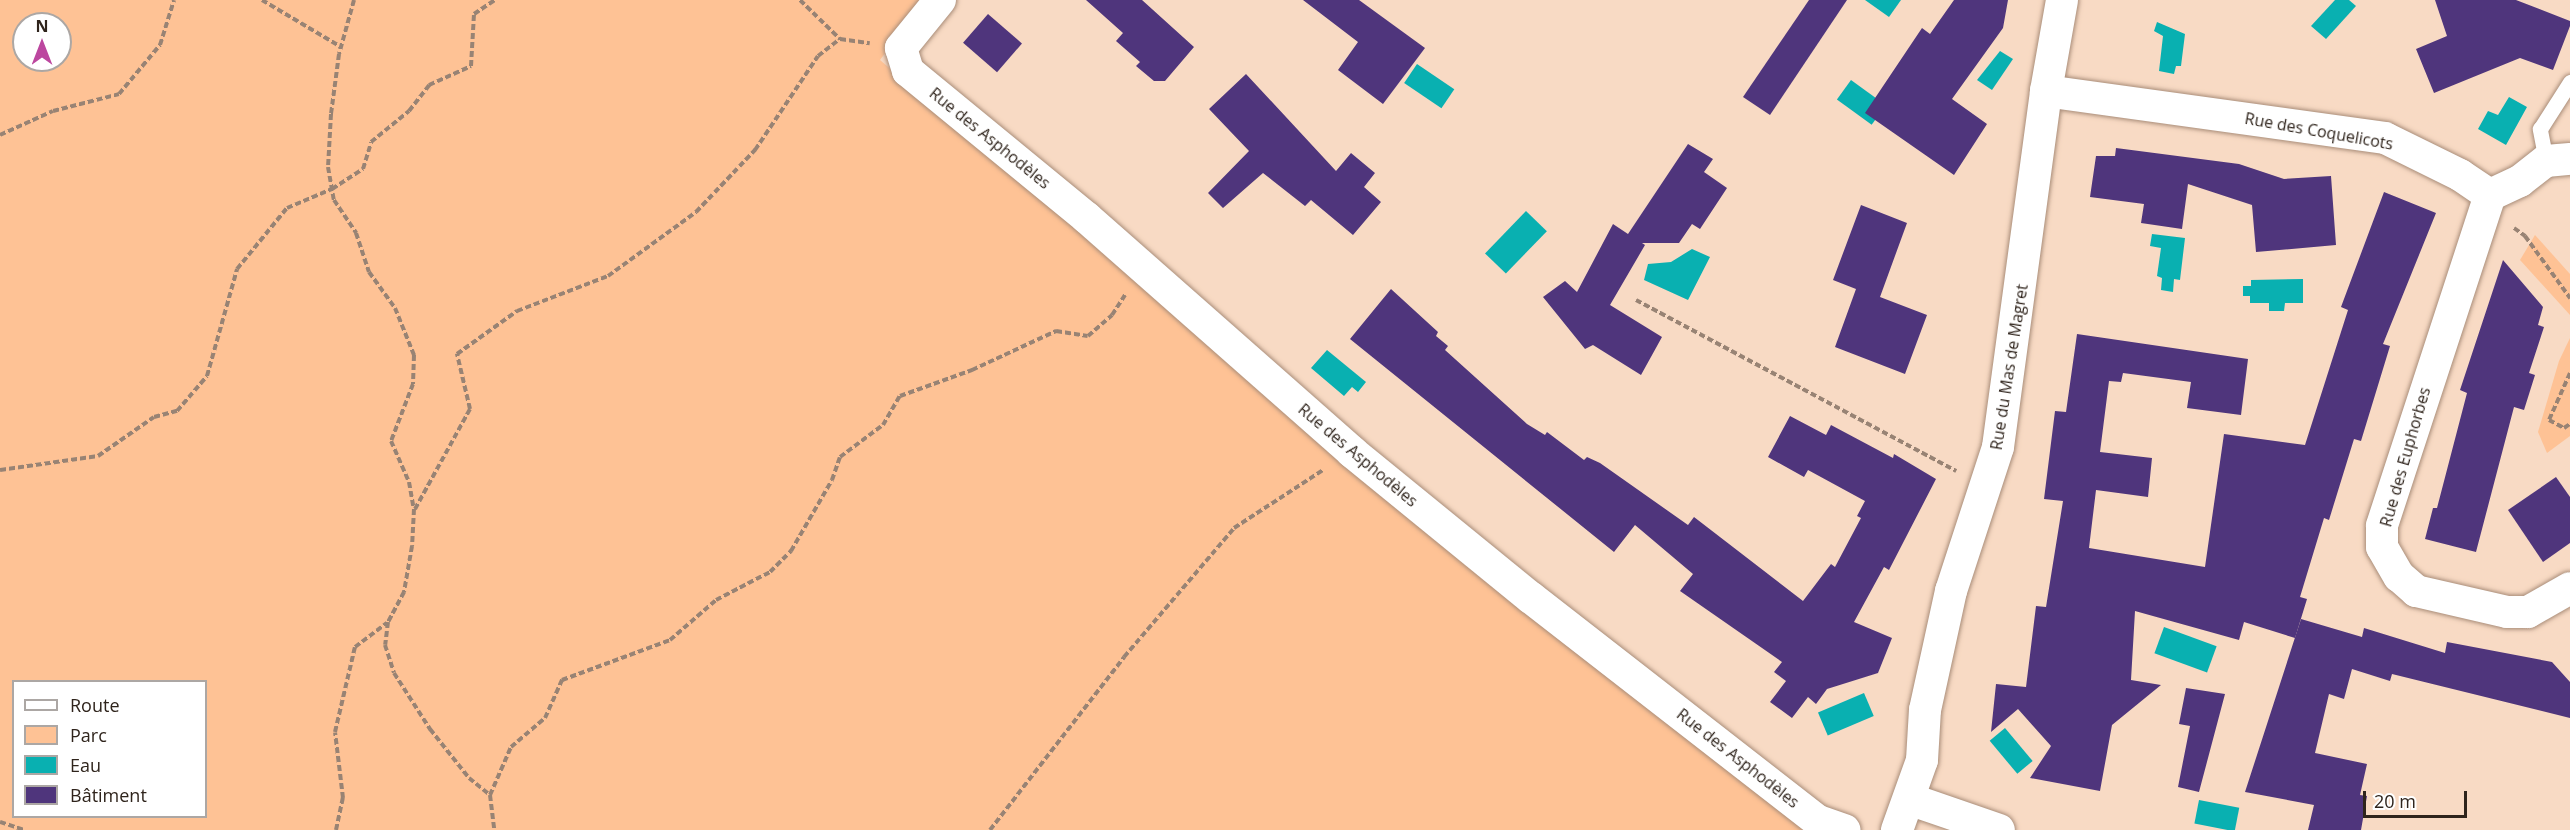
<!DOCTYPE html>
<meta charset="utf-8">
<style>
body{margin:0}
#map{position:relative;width:2570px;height:830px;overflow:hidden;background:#f8dac4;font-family:"Open Sans",sans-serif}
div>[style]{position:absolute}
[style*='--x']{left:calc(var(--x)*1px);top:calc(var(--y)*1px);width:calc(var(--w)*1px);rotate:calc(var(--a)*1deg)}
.green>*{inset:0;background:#fec295}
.water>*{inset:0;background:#09b0b1;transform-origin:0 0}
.building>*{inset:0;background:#4f357c;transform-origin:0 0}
.path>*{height:4px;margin-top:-2px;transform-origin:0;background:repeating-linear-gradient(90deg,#988374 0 6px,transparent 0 9px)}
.roads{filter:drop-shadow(0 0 2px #a98d79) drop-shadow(0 0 2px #a98d79)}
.service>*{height:15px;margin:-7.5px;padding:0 7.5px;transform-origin:7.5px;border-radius:7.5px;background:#fff}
.minor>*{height:32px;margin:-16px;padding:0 16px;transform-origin:16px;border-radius:16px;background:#fff}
span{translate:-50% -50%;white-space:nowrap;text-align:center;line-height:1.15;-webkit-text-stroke:6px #fff;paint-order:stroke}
.street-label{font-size:16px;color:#2f241c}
.legend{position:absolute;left:12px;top:680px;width:195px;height:138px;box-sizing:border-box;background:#fff;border:2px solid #aca7a4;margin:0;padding:8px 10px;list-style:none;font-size:18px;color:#2f241c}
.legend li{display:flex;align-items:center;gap:12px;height:30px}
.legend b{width:30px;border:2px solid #aca7a4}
.north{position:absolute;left:12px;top:12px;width:60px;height:60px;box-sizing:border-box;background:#fff;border:2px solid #aca7a4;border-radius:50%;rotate:0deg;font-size:16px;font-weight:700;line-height:24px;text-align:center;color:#2f241c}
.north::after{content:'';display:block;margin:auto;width:21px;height:27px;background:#bc479f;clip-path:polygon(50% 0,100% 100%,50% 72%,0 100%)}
.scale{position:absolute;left:2363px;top:791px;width:104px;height:27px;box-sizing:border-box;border:3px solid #2f241c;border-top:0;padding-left:8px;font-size:18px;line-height:21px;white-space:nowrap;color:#2f241c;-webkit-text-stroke:4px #fff;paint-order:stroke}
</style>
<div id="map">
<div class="green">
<i style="clip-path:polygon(evenodd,0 0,924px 0,880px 60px,1453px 551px,1817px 830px,0 830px,0 0,24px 24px,60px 24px,60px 60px,24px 60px,24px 24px,0 0,14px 682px,206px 682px,206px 816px,14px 816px,14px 682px)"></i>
<i style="clip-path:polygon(2535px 235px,2570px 274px,2570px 315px,2520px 260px)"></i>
<i style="clip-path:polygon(2570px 338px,2570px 436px,2547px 453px,2538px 432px,2559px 361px)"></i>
</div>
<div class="water">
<i style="clip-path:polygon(1865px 0,1901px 0,1889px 17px)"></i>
<i style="clip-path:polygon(2335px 0,2349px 0,2356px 6px,2326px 39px,2311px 26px)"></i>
<i style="clip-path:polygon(2157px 22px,2185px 34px,2181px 66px,2176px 66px,2174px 74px,2159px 71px,2163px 36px,2154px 31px)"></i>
<i style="clip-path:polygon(2000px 51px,2013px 59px,1992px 90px,1977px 80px)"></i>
<i style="left:1417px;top:64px;width:45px;height:23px;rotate:34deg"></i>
<i style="left:1851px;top:80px;width:43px;height:24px;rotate:36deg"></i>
<i style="clip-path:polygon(2509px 97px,2527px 107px,2506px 145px,2478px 129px,2488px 111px,2498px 115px)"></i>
<i style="left:1526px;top:211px;width:29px;height:59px;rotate:44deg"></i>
<i style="clip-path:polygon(2152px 234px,2185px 238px,2180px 280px,2174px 279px,2173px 292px,2161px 290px,2162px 278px,2157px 276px,2161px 248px,2150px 246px)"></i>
<i style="clip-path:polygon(1692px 249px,1710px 257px,1688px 300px,1644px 280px,1648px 264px,1671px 262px)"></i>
<i style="clip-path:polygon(2303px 279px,2303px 303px,2285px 303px,2284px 311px,2269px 311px,2269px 303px,2250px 303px,2250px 296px,2243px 296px,2243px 286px,2251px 286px,2251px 280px)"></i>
<i style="clip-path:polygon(1327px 350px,1366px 382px,1358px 392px,1352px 387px,1344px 396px,1311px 368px)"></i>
<i style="left:2164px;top:627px;width:56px;height:28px;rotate:20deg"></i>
<i style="left:1864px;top:693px;width:25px;height:50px;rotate:67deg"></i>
<i style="left:2005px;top:728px;width:43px;height:20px;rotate:50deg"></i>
<i style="left:2199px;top:800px;width:41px;height:24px;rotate:11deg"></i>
</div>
<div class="building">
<i style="clip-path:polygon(1086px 0,1142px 0,1194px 47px,1165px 81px,1154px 81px,1136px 66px,1140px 62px,1116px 41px,1123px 33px)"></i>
<i style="clip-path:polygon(1303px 0,1359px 0,1425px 48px,1383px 104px,1338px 70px,1358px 42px)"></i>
<i style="clip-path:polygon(1809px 0,1847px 0,1770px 115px,1743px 97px)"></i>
<i style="clip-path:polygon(1954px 0,2008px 0,2003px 28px,1952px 99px,1987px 124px,1954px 175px,1865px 113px,1922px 28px,1930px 34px)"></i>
<i style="clip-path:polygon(2435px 0,2516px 0,2570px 21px,2570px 26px,2553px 70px,2520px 58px,2434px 93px,2416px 49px,2447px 36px)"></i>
<i style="left:988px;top:14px;width:45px;height:38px;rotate:41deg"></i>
<i style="clip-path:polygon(1246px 74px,1336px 171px,1351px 153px,1375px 173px,1364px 187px,1381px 202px,1353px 235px,1311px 200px,1305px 206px,1263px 173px,1223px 208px,1208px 193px,1249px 151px,1209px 109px)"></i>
<i style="clip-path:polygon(1688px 144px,1713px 159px,1704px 172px,1727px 188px,1700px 229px,1692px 224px,1679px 243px,1642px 243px,1645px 245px,1610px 305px,1662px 337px,1641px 375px,1593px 345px,1585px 349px,1543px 297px,1565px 281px,1577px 292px,1613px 224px,1628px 234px)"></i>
<i style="clip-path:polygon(2116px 148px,2239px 164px,2284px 179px,2331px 176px,2336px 245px,2256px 252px,2252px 205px,2188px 184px,2182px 229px,2141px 223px,2144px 204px,2090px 197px,2096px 156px,2115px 156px)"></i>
<i style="clip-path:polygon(2384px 192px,2436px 213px,2383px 344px,2390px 346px,2361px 441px,2354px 439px,2329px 520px,2324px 518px,2300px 597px,2307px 599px,2295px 638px,2244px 622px,2239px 640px,2135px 611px,2131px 680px,2161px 685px,2112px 725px,2100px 791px,2030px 778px,2051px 746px,2018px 709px,1991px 732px,1996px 684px,2026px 687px,2036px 606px,2046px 607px,2063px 501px,2044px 499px,2055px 411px,2066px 412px,2077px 334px,2248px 359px,2241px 415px,2187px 408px,2191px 382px,2123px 373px,2121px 382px,2109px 381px,2100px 452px,2152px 458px,2148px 497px,2096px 490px,2089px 548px,2205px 567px,2224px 434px,2305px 445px,2348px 310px,2341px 307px)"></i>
<i style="clip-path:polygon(1861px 205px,1907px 223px,1880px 297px,1927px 315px,1905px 374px,1835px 347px,1856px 289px,1833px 280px)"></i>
<i style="clip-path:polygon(2503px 260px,2543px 307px,2538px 325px,2544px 327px,2529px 373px,2535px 375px,2524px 410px,2514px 407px,2476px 552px,2425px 539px,2433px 508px,2437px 508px,2467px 393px,2460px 390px)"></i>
<i style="clip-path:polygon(1391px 289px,1438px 332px,1436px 336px,1448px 346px,1445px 350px,1527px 424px,1545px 435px,1547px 432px,1584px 460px,1587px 457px,1600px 463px,1688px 525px,1694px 517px,1803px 601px,1831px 564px,1835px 567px,1861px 518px,1857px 516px,1865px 501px,1808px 470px,1804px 477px,1768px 457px,1790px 416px,1826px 435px,1831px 425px,1893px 458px,1894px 454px,1936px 479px,1889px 570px,1884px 567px,1854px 622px,1892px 638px,1878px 673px,1827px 689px,1816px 704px,1808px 697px,1792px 718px,1770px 702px,1786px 681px,1774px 672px,1782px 662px,1680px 591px,1693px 574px,1635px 525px,1614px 552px,1350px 339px)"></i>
<i style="clip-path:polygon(2556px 477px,2570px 497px,2570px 543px,2543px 562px,2508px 510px)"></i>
<i style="clip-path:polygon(2301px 619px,2362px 637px,2364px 628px,2445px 653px,2447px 642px,2552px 662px,2570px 682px,2570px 718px,2392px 674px,2390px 681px,2352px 669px,2344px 699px,2329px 694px,2315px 753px,2367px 764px,2360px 795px,2367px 796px,2361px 830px,2308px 830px,2314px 805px,2245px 792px)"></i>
<i style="clip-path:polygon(2186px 688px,2225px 694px,2199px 792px,2178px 787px,2190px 726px,2179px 724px)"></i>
</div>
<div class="path">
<i style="--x:262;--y:0;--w:92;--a:30.7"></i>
<i style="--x:354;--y:0;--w:56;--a:105.5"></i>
<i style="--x:339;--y:54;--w:61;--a:97.6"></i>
<i style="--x:331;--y:114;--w:53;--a:93.2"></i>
<i style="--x:328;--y:167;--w:34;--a:80"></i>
<i style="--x:334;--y:200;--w:40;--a:56"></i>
<i style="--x:356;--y:233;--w:41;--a:71.6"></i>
<i style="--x:369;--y:272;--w:44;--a:54.2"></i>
<i style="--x:395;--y:308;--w:51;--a:68"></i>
<i style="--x:414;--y:355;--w:29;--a:92"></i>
<i style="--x:413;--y:384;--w:61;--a:111.1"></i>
<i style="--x:391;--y:441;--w:45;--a:66.3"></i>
<i style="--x:409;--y:482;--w:27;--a:80"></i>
<i style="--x:414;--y:509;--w:37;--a:93"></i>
<i style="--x:412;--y:546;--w:47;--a:99.9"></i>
<i style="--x:404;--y:592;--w:34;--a:118"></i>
<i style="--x:388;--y:622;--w:23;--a:97"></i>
<i style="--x:385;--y:645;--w:29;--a:72"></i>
<i style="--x:394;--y:673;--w:67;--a:57.3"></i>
<i style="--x:430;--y:729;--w:63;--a:51.5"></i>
<i style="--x:469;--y:778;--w:27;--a:39"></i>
<i style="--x:490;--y:795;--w:35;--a:83"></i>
<i style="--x:800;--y:0;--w:56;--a:44.3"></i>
<i style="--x:840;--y:39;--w:30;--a:8"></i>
<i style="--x:0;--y:135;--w:58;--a:-24.4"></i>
<i style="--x:53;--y:111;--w:68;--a:-14.4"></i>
<i style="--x:119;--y:94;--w:64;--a:-50.1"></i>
<i style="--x:160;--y:45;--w:47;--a:-72.7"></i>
<i style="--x:2514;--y:228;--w:14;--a:36"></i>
<i style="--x:2525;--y:236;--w:77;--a:54"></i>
<i style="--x:1636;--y:300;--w:363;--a:28.1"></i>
<i style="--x:2570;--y:373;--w:51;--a:114.1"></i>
<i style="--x:2549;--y:420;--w:17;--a:28"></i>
<i style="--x:2564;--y:428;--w:7;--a:-34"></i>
<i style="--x:0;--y:470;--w:99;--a:-8.1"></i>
<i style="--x:98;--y:456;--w:68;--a:-34.9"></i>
<i style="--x:154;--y:417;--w:24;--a:-15"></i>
<i style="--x:177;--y:411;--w:46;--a:-49.4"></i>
<i style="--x:207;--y:376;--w:111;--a:-74.3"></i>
<i style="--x:237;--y:269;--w:79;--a:-50.7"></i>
<i style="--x:287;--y:208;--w:49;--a:-22.9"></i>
<i style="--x:332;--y:189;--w:37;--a:-33"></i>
<i style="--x:363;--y:169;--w:28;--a:-73"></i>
<i style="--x:371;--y:142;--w:49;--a:-39.2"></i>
<i style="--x:409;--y:111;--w:33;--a:-52"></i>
<i style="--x:429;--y:85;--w:46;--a:-24.3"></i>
<i style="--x:471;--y:66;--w:52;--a:-86.7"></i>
<i style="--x:474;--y:14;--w:25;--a:-34"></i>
<i style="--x:415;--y:509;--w:114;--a:-61.2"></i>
<i style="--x:470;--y:409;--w:57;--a:-103.3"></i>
<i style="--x:457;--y:354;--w:74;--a:-35.6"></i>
<i style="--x:517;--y:311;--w:97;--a:-21"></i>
<i style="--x:608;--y:276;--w:109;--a:-36"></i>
<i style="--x:696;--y:212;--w:86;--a:-46.4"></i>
<i style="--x:755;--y:150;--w:113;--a:-56.2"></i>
<i style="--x:818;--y:56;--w:28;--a:-38"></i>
<i style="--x:490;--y:795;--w:52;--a:-66.4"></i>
<i style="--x:511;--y:747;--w:45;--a:-40.5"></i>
<i style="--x:545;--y:718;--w:42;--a:-65.9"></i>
<i style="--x:562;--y:680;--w:115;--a:-20.3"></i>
<i style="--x:670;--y:640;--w:61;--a:-41"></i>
<i style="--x:716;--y:600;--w:61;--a:-27.4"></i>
<i style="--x:770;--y:572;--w:30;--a:-45"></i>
<i style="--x:791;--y:551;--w:82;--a:-60"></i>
<i style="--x:832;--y:480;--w:24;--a:-71"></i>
<i style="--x:840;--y:457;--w:54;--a:-36.7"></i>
<i style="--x:883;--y:425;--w:34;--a:-60"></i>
<i style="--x:900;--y:396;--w:77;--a:-19.9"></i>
<i style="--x:972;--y:370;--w:93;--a:-24.9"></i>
<i style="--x:1056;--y:331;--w:32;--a:9"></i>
<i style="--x:1088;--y:336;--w:32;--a:-41"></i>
<i style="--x:1112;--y:315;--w:24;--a:-57"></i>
<i style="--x:0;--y:822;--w:26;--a:18"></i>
<i style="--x:336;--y:830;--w:33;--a:-78"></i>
<i style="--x:343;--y:798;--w:66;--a:-96.9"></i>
<i style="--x:335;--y:732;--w:87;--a:-76.8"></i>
<i style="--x:355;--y:647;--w:40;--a:-37"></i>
<i style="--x:990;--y:830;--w:219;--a:-52.2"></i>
<i style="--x:1124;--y:657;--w:170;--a:-49.5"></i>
<i style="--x:1234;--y:528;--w:106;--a:-33.1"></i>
</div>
<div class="roads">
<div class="service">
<i style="--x:2546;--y:161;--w:33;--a:-101"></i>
<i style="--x:2540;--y:129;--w:56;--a:-57.4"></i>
</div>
<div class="minor">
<i style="--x:940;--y:0;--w:62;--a:129.1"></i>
<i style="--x:901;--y:48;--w:24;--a:73"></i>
<i style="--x:908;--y:71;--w:232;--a:39.4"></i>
<i style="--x:1087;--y:218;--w:354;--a:41.4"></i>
<i style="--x:1352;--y:452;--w:230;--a:39.2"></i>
<i style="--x:1530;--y:597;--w:365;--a:37.9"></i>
<i style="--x:1818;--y:821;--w:28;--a:19"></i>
<i style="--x:2046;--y:91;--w:342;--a:7.9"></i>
<i style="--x:2385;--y:138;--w:84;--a:26.3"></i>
<i style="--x:2460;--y:175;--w:36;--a:34"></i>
<i style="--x:2490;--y:195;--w:33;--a:-25"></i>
<i style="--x:2520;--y:181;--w:33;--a:-38"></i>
<i style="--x:2546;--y:161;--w:24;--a:-5"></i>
<i style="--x:2490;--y:195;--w:348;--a:108.1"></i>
<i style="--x:2382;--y:526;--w:21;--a:90"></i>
<i style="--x:2382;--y:547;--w:34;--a:60"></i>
<i style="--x:2399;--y:576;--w:23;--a:41"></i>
<i style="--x:2416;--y:591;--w:93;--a:13"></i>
<i style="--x:2507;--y:612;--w:21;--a:0"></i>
<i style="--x:2528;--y:612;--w:48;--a:-29.7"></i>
<i style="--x:1909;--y:799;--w:95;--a:19"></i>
<i style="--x:1897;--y:830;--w:74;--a:-70.3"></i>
<i style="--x:1922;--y:760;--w:50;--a:-86.6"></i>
<i style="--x:1925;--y:710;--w:122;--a:-77.7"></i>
<i style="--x:1951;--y:591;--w:151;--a:-71.9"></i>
<i style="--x:1998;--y:447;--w:359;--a:-82.3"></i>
<i style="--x:2046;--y:91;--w:92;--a:-80"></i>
</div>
</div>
<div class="street-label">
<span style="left:2319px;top:131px;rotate:10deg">Rue des Coquelicots</span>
<span style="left:990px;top:138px;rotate:39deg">Rue des Asphodèles</span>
<span style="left:2009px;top:367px;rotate:-81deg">Rue du Mas de Magret</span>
<span style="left:1358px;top:455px;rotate:40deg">Rue des Asphodèles</span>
<span style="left:2405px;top:457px;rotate:-74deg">Rue des Euphorbes</span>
<span style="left:1738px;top:758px;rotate:38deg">Rue des Asphodèles</span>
</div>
<ul class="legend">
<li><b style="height:8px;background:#fff"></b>Route</li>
<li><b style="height:16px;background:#fec295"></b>Parc</li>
<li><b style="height:16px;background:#09b0b1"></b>Eau</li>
<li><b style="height:16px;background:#4f357c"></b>Bâtiment</li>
</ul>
<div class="north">N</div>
<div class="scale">20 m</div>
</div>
